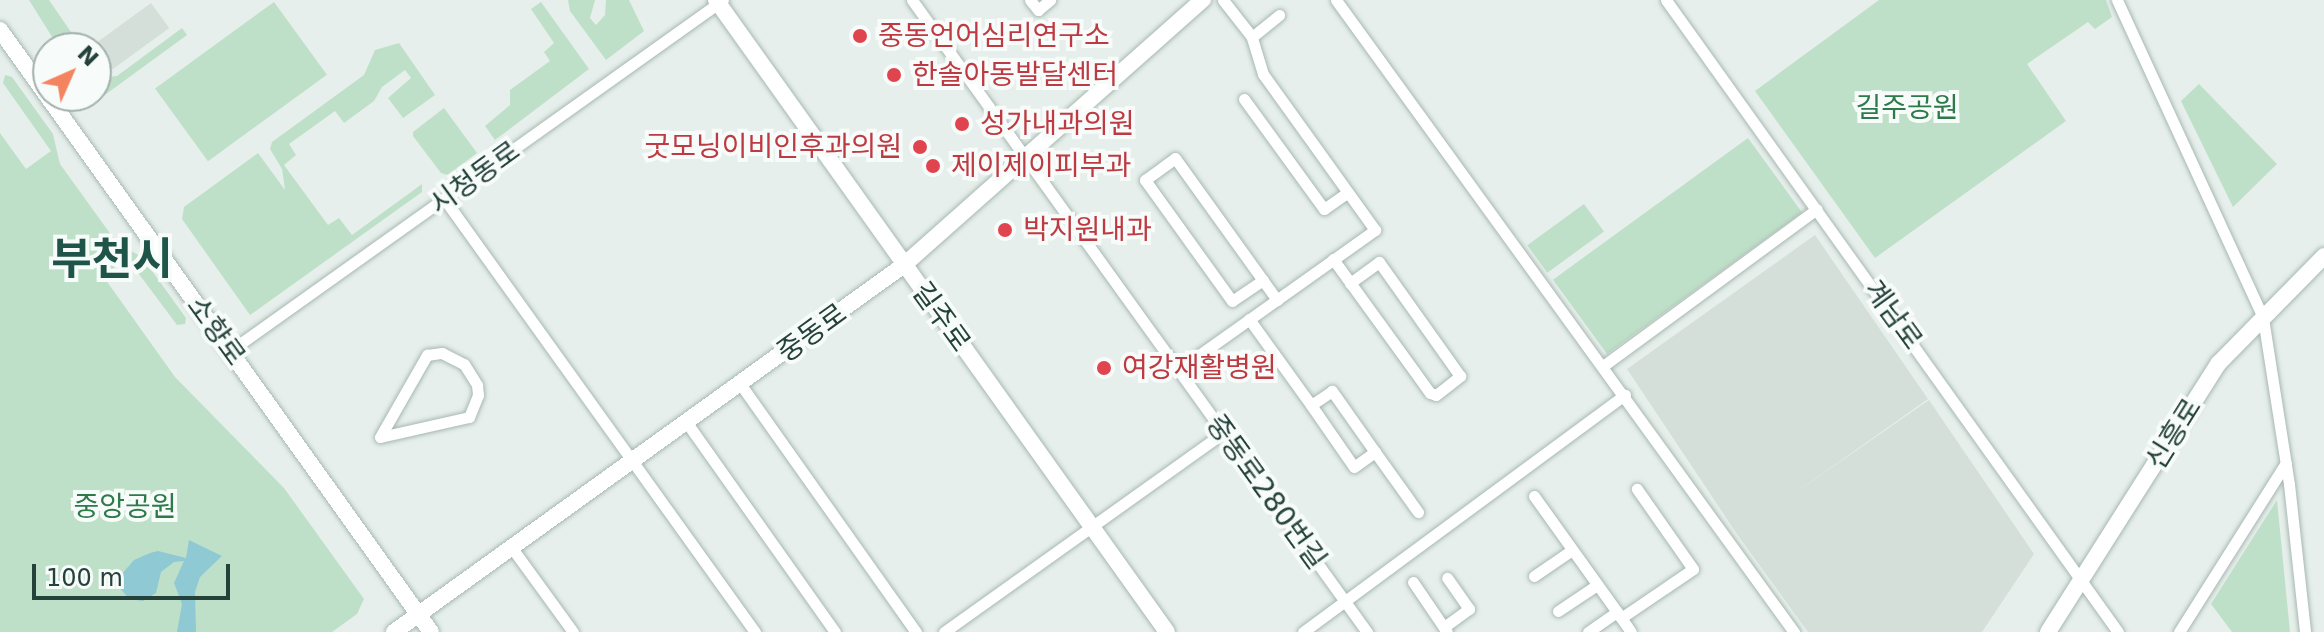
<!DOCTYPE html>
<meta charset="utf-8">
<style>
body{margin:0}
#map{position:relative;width:2324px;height:632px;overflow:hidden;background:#e6efeb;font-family:"DejaVu Sans","Noto Sans KR",sans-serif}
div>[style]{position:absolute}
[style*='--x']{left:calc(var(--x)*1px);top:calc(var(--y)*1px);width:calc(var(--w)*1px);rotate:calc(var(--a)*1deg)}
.built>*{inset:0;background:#d4dfda;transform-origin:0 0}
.green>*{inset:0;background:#bfe0c8;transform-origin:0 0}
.water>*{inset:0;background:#8ec9d4}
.roads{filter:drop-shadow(0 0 2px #a8b8b2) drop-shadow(0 0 2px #a8b8b2)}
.street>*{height:11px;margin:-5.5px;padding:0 5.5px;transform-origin:5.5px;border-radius:5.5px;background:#fff}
.secondary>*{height:16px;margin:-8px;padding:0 8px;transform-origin:8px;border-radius:8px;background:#fff}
.dots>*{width:22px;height:22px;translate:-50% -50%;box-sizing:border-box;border:4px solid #f7fbf9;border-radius:50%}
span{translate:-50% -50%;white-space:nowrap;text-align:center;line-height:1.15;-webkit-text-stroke:8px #f7fbf9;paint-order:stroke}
.health-label{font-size:28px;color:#be3a42}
.left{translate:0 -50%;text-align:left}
.right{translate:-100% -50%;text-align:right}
.park-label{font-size:28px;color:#2d7a4b}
.street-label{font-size:28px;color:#24423a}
.town-label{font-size:44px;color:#1f5548;font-weight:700}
.north{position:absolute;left:32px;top:32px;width:80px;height:80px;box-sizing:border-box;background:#f7fbf9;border:2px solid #a3b1ad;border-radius:50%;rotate:45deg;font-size:22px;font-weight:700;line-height:32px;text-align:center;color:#24423a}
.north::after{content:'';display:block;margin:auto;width:28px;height:36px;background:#f4845f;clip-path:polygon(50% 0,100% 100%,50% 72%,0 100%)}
.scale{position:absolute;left:32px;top:564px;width:198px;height:36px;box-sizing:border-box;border:4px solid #24423a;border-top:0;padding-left:10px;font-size:24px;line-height:28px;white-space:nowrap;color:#24423a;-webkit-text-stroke:6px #f7fbf9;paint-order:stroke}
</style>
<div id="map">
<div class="built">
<i style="left:151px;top:3px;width:31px;height:70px;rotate:54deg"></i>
<i style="clip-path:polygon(1815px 235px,1928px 399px,1785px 500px,1929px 400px,2034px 554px,1982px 632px,1808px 632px,1737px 534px,1627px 369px)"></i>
</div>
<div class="green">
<i style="clip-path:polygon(29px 0,49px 0,82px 48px,59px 48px)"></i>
<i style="clip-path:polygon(568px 0,595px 0,590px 18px,596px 25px,605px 15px,606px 0,629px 0,644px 31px,606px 60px,570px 11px)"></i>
<i style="clip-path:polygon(1879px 0,2106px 0,2112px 17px,2095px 29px,2088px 22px,2027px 64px,2066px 121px,1875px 258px,1755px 91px)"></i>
<i style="left:274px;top:2px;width:90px;height:147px;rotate:54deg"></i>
<i style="clip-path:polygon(541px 2px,589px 69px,495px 140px,485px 126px,510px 105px,510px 90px,550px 61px,544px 52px,554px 43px,531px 9px)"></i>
<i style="clip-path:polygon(182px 28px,187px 35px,102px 97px,96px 95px,96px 68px,103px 78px,117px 76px)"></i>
<i style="clip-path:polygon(399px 43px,435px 95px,403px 118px,388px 98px,411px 78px,405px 70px,382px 87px,374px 101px,344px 123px,335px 111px,289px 144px,296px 155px,284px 165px,328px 225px,339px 218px,352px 235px,422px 184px,422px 192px,250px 315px,182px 219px,184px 207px,258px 153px,285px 190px,282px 169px,270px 149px,272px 142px,364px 75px,375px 50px)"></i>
<i style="clip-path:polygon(5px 75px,12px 77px,53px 134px,60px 164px,117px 243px,142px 257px,186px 318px,185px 324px,177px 325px,127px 258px,103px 276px,175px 377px,284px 488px,364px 599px,357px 614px,332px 632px,0 632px,0 133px,26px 169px,51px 151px,3px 83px)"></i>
<i style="clip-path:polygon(2199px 84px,2277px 164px,2233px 207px,2181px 101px)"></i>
<i style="clip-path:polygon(444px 108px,477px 153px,448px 175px,441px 173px,413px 136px,413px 132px)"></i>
<i style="left:1748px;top:138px;width:92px;height:241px;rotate:54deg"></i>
<i style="left:1584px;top:204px;width:34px;height:70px;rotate:54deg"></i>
<i style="clip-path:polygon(2277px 500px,2290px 632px,2232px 632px,2211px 604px)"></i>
</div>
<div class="water">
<i style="clip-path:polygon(189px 540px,222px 556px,200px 577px,195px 592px,196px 632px,177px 632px,182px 604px,174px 583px,184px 561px,174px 562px,161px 572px,156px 593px,143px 601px,129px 599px,115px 582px,134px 560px,150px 553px,158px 551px,186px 558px)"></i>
</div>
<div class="roads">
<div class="street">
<i style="--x:912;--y:0;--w:779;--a:54.25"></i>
<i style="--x:1030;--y:0;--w:13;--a:51"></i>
<i style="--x:1038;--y:10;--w:16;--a:-40"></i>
<i style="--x:1336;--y:0;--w:781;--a:54.07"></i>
<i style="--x:1666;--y:0;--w:777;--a:54.43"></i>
<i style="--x:2117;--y:0;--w:350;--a:65.3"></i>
<i style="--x:2263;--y:318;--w:168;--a:81.1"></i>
<i style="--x:2289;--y:484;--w:149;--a:83.8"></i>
<i style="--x:1252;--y:37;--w:35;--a:-39"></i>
<i style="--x:1244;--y:99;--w:136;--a:54"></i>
<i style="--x:1324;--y:209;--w:29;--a:-35"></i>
<i style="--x:445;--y:200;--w:532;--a:54.34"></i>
<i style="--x:1333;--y:259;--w:165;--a:54.1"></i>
<i style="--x:1430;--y:393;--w:6;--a:18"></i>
<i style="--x:1436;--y:395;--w:31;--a:-38"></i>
<i style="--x:1460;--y:376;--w:140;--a:-125.4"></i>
<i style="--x:1379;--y:262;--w:36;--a:144"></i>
<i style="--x:1263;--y:280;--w:37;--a:146"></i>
<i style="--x:1232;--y:301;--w:149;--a:-125.7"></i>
<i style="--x:1145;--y:180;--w:37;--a:-36"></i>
<i style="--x:1175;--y:158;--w:175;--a:54.3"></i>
<i style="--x:1249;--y:319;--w:106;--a:54.2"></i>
<i style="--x:1311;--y:405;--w:75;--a:55.3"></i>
<i style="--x:1354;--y:467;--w:26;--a:-36"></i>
<i style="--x:1375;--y:452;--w:75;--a:-125.2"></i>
<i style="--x:1332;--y:391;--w:25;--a:146"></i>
<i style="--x:230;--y:351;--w:605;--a:-35.45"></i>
<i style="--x:442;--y:353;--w:25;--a:27"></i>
<i style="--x:464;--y:364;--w:25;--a:58"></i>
<i style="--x:477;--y:385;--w:10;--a:84"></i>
<i style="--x:478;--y:395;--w:24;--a:112"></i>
<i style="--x:469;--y:417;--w:91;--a:167.3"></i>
<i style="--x:380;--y:437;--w:95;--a:-60.2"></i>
<i style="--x:427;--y:355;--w:15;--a:-8"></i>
<i style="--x:1603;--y:366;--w:265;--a:-36.3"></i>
<i style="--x:1178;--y:370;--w:242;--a:-35.4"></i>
<i style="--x:1375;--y:230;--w:192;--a:-125.7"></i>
<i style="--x:1263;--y:74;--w:39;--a:-107"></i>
<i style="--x:1252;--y:37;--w:47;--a:-128.1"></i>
<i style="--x:741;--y:385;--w:303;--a:54.7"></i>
<i style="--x:687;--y:423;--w:256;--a:54.7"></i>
<i style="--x:1375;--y:452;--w:74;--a:54.4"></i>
<i style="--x:1534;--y:496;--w:143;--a:54.4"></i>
<i style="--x:512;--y:548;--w:104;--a:54"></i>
<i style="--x:1534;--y:576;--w:46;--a:-34.4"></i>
<i style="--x:1413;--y:582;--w:60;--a:55.8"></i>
<i style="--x:1558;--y:611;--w:47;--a:-33.7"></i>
<i style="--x:1621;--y:618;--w:87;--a:-34.2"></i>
<i style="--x:1693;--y:569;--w:98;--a:-125"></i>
<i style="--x:1444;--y:627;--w:31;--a:-36"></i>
<i style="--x:1469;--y:609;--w:38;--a:-125"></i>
<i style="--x:944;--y:632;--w:343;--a:-35.5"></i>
<i style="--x:1303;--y:632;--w:400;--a:-36.4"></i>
<i style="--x:1588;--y:632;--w:35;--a:-35"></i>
<i style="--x:1617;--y:612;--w:24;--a:55"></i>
<i style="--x:2179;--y:632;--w:200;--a:-57.7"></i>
</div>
<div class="secondary">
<i style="--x:716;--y:0;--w:776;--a:54.49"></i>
<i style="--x:0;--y:30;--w:740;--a:54.4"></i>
<i style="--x:394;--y:632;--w:628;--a:-35.74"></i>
<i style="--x:904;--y:265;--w:400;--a:-41.6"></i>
<i style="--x:2048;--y:632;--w:319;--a:-57.6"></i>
<i style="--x:2219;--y:363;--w:150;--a:-45.5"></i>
</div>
</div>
<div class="dots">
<i style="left:860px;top:36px;background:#e0444e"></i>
<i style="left:894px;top:75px;background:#e0444e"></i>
<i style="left:962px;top:124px;background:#e0444e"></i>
<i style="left:920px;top:147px;background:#e0444e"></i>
<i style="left:933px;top:166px;background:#e0444e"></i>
<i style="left:1005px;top:230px;background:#e0444e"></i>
<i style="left:1104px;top:368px;background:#e0444e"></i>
</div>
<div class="health-label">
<span class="left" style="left:878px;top:36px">중동언어심리연구소</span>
<span class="left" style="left:912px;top:75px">한솔아동발달센터</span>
<span class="left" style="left:980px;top:124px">성가내과의원</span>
<span class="right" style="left:902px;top:147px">굿모닝이비인후과의원</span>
<span class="left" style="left:951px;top:166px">제이제이피부과</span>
<span class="left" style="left:1023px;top:230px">박지원내과</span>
<span class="left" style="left:1122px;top:368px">여강재활병원</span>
</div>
<div class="park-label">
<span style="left:1907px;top:108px">길주공원</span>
<span style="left:125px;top:507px">중앙공원</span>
</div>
<div class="street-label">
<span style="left:475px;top:178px;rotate:-36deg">시청동로</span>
<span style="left:1893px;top:315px;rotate:54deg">계남로</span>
<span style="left:941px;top:317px;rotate:54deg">길주로</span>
<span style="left:216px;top:331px;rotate:54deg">소향로</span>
<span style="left:812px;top:333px;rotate:-36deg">중동로</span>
<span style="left:2174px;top:434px;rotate:-58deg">신흥로</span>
<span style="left:1266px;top:492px;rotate:54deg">중동로280번길</span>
</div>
<div class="town-label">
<span style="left:112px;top:259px">부천시</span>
</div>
<div class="north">N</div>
<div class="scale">100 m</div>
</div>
